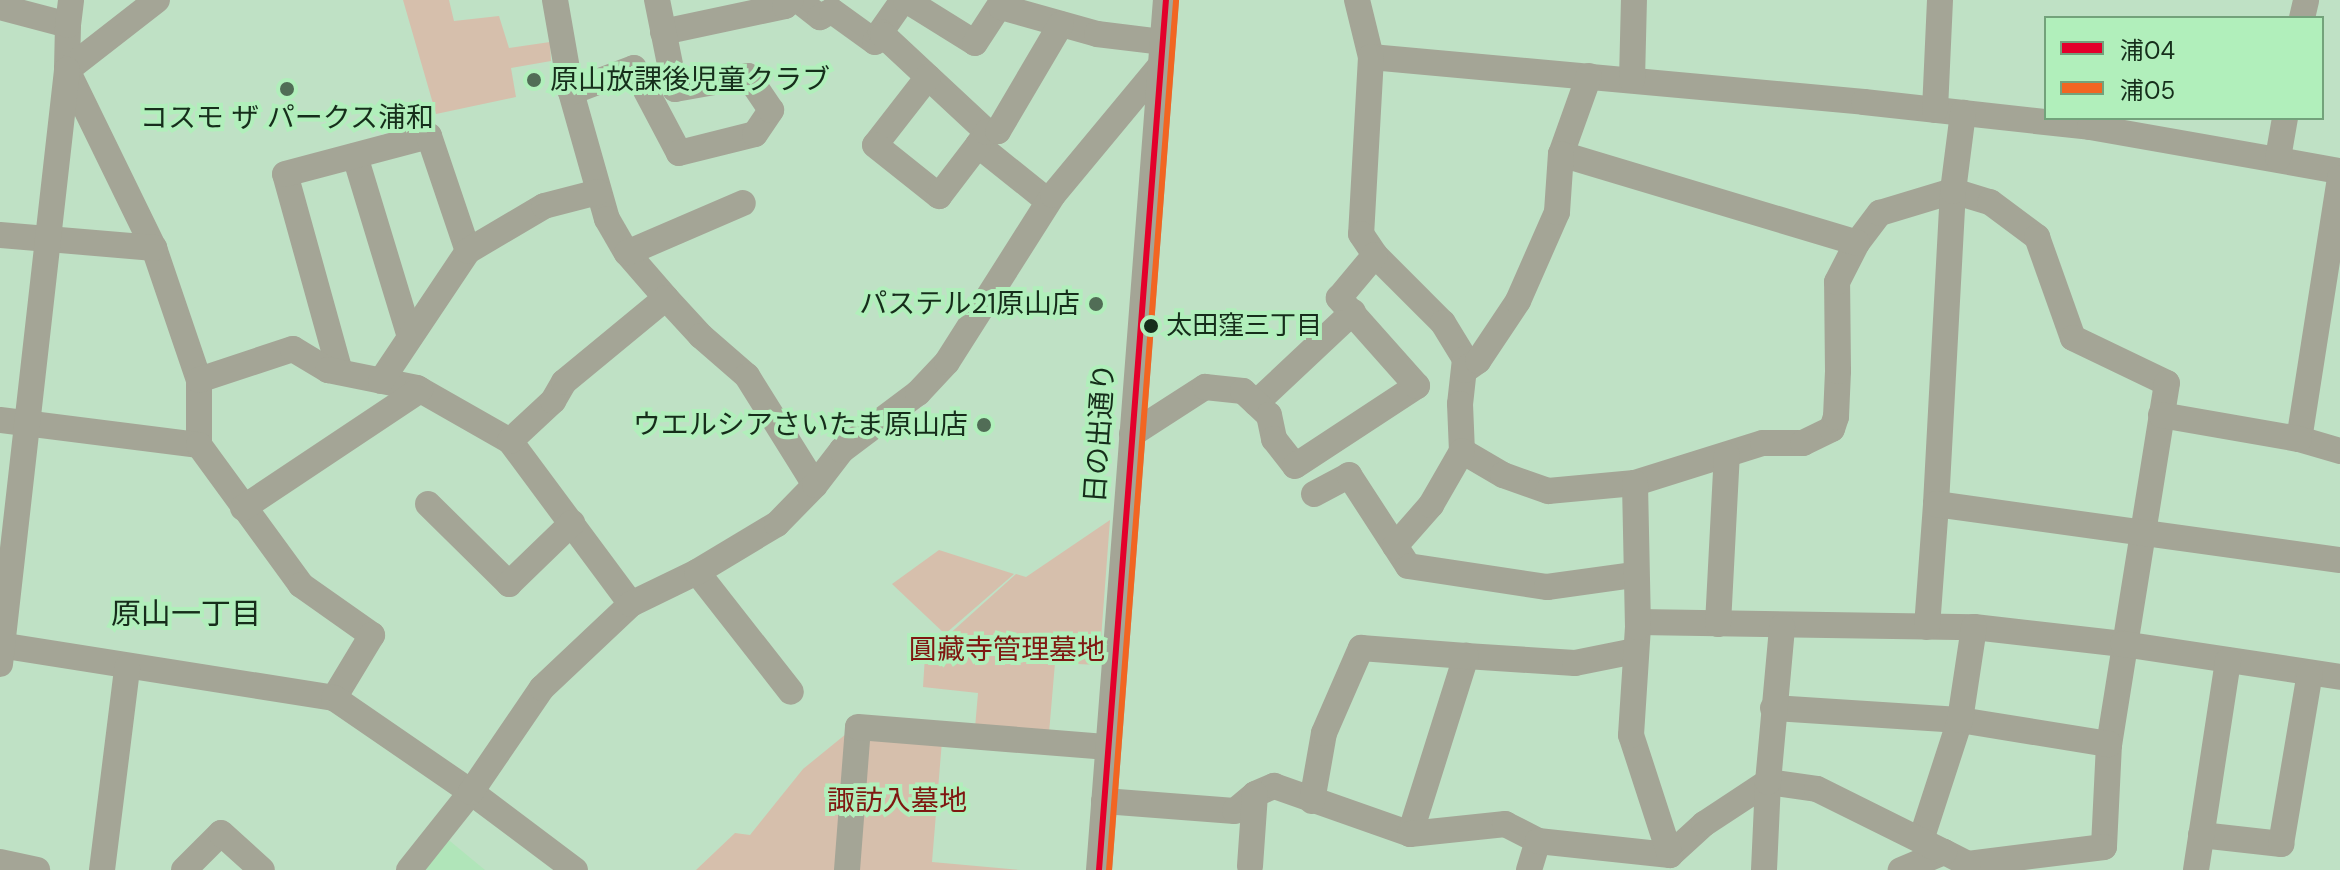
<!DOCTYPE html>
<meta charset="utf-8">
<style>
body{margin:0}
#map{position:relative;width:2340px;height:870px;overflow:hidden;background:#bfe1c5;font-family:"DM Sans","Noto Sans JP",sans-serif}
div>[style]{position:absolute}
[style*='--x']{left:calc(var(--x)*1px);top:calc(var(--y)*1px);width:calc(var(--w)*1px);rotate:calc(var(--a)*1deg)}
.built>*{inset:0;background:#b0e5b9}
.green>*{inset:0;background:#d6bfac}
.minor>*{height:26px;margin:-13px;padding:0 13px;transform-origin:13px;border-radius:13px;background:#a4a596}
.bus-1>*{height:6px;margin:-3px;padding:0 3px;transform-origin:3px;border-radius:3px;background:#e4002b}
.bus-2>*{height:6px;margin:-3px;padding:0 3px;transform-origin:3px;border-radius:3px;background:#f26522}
.dots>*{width:22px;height:22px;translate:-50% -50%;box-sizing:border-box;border:4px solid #b1efbb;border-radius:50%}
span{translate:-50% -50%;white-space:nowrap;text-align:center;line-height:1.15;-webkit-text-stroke:8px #b1efbb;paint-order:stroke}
.bus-label{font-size:26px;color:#162e1b}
.left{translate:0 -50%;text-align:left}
.poi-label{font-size:28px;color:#162e1b}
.right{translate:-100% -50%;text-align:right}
.street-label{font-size:28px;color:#162e1b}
.park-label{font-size:28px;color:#7f1811}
.neighbourhood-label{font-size:30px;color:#162e1b}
.legend{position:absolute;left:2044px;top:16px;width:280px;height:104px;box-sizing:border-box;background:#b1efbb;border:2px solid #73a27b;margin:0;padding:10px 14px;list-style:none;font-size:24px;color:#162e1b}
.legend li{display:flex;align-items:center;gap:16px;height:40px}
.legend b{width:40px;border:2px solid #73a27b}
</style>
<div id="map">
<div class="built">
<i style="clip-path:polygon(439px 832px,485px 870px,403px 870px)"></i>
</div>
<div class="green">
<i style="clip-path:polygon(403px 0,449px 0,454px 21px,499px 16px,509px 48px,550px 42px,551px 61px,511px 68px,516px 97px,436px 114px)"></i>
<i style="clip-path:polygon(1110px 520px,1099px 665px,1055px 663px,1049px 733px,975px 728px,978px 693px,923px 687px,925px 656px,1016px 574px,1026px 577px)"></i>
<i style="clip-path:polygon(939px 550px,1014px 574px,945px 634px,892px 584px)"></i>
<i style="clip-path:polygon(846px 734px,835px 870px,696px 870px,735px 833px,750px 835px,803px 769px)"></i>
<i style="clip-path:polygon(862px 739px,942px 741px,932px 862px,1020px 870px,851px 870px)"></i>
</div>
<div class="minor">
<i style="--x:555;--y:0;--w:93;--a:80.1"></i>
<i style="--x:571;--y:92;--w:132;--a:74.2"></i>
<i style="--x:607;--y:219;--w:39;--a:60"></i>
<i style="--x:627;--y:253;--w:60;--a:49.1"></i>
<i style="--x:666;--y:298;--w:52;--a:47.4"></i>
<i style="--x:701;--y:336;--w:61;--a:41"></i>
<i style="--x:747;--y:376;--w:128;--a:58"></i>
<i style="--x:798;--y:0;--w:28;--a:38"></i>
<i style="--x:820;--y:17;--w:13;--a:-27"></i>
<i style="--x:832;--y:11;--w:53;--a:35.8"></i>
<i style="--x:875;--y:42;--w:11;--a:-41"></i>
<i style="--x:903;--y:0;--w:39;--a:125"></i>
<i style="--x:881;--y:32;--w:4;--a:56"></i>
<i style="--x:883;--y:35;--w:142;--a:43"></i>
<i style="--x:987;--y:132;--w:16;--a:125"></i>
<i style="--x:978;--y:145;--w:90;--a:38.7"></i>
<i style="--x:906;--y:0;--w:81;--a:31.9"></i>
<i style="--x:975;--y:43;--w:51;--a:-56.9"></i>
<i style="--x:1357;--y:0;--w:59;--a:76.2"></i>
<i style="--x:1371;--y:57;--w:495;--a:5.2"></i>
<i style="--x:1864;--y:102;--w:227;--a:6.3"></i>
<i style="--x:2090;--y:127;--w:254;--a:10"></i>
<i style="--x:0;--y:7;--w:70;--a:14.8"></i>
<i style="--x:68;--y:25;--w:45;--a:91.3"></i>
<i style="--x:67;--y:70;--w:114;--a:-37.9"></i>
<i style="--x:1001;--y:7;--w:100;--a:15.7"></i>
<i style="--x:1097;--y:34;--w:65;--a:7"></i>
<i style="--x:2302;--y:18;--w:18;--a:-77"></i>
<i style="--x:68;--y:25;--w:25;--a:-83"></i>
<i style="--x:663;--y:32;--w:125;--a:-12"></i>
<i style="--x:785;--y:6;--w:8;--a:-45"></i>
<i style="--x:1371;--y:57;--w:177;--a:93.2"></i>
<i style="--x:1361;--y:234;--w:25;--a:56"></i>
<i style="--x:1375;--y:255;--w:96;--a:45"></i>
<i style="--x:1443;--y:323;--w:42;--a:58.6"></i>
<i style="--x:1465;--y:359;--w:45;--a:96.3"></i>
<i style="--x:1460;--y:404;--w:47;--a:87.6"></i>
<i style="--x:1462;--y:451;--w:48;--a:30.3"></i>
<i style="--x:1503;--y:475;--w:48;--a:19.6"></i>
<i style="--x:1548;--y:491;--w:87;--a:-5.3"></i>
<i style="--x:1635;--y:483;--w:134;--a:-17.4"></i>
<i style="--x:1763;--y:443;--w:40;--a:0"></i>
<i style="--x:1803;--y:443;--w:32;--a:-26"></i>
<i style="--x:1832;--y:429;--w:13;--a:-72"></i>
<i style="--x:1836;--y:417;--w:46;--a:-87.5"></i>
<i style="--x:1838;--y:371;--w:89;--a:-90.6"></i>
<i style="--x:1837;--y:282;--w:44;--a:-62.9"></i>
<i style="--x:1857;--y:243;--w:38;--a:-53"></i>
<i style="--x:1880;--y:213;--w:76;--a:-16.8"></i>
<i style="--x:1953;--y:191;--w:39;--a:17"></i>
<i style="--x:1990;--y:202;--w:59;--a:36.7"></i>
<i style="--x:2037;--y:237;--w:107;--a:70.4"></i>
<i style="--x:2073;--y:338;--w:104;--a:25.6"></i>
<i style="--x:2167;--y:383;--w:366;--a:99.1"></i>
<i style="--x:2109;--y:744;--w:103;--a:92.8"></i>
<i style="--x:2104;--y:847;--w:137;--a:172.9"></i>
<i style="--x:1968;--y:864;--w:27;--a:-153"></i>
<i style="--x:1944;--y:852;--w:47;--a:157.3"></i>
<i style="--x:67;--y:70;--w:198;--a:64"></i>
<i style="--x:154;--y:248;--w:139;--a:71.2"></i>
<i style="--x:199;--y:380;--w:65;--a:90"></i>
<i style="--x:1589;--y:76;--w:83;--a:109.7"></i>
<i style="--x:1561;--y:154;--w:309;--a:16.7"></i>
<i style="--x:928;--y:77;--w:86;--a:127.9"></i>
<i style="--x:875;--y:145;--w:82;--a:38.6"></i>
<i style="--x:939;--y:196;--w:64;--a:-52.6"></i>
<i style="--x:1632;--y:80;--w:80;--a:-88.6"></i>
<i style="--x:571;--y:92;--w:67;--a:-20.9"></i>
<i style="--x:634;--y:68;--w:96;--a:62.1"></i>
<i style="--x:679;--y:153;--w:78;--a:-14"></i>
<i style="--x:755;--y:134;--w:29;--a:-56"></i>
<i style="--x:771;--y:110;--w:41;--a:-124.1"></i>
<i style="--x:748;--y:76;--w:74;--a:169.9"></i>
<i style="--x:675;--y:89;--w:91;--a:-101.4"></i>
<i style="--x:1935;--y:110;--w:110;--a:-87.4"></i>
<i style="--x:987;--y:132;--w:11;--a:-5"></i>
<i style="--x:998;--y:131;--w:124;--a:-59.5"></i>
<i style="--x:355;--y:156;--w:189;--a:73.1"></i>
<i style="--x:2278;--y:158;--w:41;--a:-80.1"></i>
<i style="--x:2340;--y:178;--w:264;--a:98.9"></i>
<i style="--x:2299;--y:439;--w:43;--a:16.3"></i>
<i style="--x:0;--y:235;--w:155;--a:4.8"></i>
<i style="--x:627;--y:253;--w:126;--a:-23.3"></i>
<i style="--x:1465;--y:370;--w:16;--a:-35"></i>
<i style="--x:1478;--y:361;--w:72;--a:-56.3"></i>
<i style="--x:1518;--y:301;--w:97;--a:-66.3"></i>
<i style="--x:1557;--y:212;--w:58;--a:-86.1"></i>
<i style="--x:340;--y:372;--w:205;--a:-105.5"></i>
<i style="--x:285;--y:174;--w:149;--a:-14.8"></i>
<i style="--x:429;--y:136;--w:121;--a:71.3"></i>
<i style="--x:199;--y:380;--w:99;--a:-18.3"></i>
<i style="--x:293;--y:349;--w:41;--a:31"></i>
<i style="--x:328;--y:370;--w:91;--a:11.4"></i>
<i style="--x:417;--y:388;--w:107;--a:29.7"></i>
<i style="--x:510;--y:441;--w:203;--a:53.4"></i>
<i style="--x:381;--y:381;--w:156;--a:-56.2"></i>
<i style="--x:468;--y:251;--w:88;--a:-30.6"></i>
<i style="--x:544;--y:206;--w:56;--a:-14.5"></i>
<i style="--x:1256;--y:403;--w:133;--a:-43.2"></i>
<i style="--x:2161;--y:415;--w:140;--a:9.9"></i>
<i style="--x:0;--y:420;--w:201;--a:7.2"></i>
<i style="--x:199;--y:445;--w:173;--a:53.9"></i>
<i style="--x:301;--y:585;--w:87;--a:35.2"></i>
<i style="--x:372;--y:635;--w:74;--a:121.1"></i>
<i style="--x:1132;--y:434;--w:87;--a:-32.8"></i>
<i style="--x:1205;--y:387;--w:38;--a:6"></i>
<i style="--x:1243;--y:391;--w:35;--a:43"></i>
<i style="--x:1269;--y:415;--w:25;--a:78"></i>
<i style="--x:1274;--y:439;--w:34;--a:52"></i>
<i style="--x:1295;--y:466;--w:146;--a:-33.3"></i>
<i style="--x:1417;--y:386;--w:118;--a:-131.6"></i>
<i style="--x:1339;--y:298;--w:56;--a:-50.1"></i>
<i style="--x:510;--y:441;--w:59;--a:-42.9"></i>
<i style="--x:553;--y:401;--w:22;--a:-60"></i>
<i style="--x:564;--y:382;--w:132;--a:-39.5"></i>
<i style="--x:1314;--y:494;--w:40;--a:-28"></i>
<i style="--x:1349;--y:475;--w:108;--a:57"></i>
<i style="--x:1408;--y:566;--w:141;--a:8.6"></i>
<i style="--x:1547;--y:587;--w:88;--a:-7.9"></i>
<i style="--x:428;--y:504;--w:114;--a:44.6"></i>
<i style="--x:509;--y:584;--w:88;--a:-44.1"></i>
<i style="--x:1936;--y:504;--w:313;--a:-86.9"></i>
<i style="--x:1953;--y:191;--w:79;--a:-82.7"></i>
<i style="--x:243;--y:508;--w:213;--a:-33.7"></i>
<i style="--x:1395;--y:546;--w:55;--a:-48.7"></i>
<i style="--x:1431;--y:505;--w:62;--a:-60.1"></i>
<i style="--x:697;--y:572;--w:152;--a:51.9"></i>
<i style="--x:1638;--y:622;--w:336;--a:0.9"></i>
<i style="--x:1974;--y:627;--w:150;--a:6.5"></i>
<i style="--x:2123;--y:644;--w:219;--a:8.6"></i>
<i style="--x:1718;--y:624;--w:169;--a:-87"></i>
<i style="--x:1927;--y:627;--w:123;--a:-85.8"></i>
<i style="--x:1936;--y:504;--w:408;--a:7.9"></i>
<i style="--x:0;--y:645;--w:338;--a:9"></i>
<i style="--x:334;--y:698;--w:166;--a:34.5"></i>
<i style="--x:471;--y:792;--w:130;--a:36.9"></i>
<i style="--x:0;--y:664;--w:598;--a:-83.56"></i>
<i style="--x:1773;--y:708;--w:187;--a:3.7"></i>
<i style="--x:1960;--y:720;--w:151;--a:9.2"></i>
<i style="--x:1104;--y:801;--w:131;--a:4.4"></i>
<i style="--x:1235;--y:811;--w:26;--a:-40"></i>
<i style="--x:1255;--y:794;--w:21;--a:-23"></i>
<i style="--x:1274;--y:786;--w:144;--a:19.4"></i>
<i style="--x:1410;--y:834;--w:187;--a:-72.5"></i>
<i style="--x:1466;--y:656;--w:109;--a:3.7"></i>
<i style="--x:1575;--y:663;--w:61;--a:-11.3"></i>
<i style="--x:1312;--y:801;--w:69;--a:-80"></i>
<i style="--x:1324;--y:733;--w:93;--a:-66.5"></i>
<i style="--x:1361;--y:648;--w:105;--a:4.4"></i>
<i style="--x:1410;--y:834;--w:96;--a:-6"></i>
<i style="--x:1505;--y:824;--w:37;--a:27"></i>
<i style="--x:2201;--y:835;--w:81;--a:6.4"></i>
<i style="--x:2281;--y:844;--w:173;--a:-80.4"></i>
<i style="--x:1921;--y:840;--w:126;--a:-72"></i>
<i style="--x:1960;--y:720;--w:94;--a:-81.4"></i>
<i style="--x:1670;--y:855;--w:46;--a:-42.4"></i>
<i style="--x:1704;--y:824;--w:77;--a:-33.3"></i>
<i style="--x:1768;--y:782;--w:49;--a:8.1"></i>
<i style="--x:1817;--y:789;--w:142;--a:26.4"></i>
<i style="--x:0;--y:862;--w:38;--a:12"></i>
<i style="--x:1250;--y:866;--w:72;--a:-86"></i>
<i style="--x:102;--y:870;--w:204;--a:-82.9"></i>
<i style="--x:184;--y:870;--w:52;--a:-45"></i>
<i style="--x:221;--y:833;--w:55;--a:42.1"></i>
<i style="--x:409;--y:870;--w:100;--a:-51.5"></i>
<i style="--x:471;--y:792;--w:126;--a:-55.7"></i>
<i style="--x:542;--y:688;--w:122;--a:-43.3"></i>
<i style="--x:631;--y:604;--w:73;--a:-25.9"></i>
<i style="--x:697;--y:572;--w:93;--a:-31"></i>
<i style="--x:777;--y:524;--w:54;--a:-45.7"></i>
<i style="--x:815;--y:485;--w:44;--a:-52.4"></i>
<i style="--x:842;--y:450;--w:95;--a:-36.9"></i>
<i style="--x:918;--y:393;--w:42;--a:-46.9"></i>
<i style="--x:947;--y:362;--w:198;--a:-57.6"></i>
<i style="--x:1053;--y:195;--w:168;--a:-50.3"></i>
<i style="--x:847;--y:870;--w:143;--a:-85.6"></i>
<i style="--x:858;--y:727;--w:251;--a:4.6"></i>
<i style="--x:1099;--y:870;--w:873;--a:-85.6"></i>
<i style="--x:1529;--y:870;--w:30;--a:-73"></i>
<i style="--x:1538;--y:841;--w:133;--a:6.1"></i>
<i style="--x:1670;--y:855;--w:126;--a:-108"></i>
<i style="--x:1631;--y:735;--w:108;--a:-86.3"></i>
<i style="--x:1638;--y:627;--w:144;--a:-91.2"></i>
<i style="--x:1764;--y:870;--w:88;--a:-87.4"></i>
<i style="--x:1768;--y:782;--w:156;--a:-84.8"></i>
<i style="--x:2196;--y:870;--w:212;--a:-81.3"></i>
</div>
<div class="bus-1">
<i style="--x:1099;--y:870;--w:873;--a:-85.6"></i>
</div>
<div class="bus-2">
<i style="--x:1109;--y:870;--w:872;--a:-85.59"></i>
</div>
<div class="dots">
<i style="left:534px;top:80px;background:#516d56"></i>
<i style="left:287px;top:89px;background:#516d56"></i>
<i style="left:1096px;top:304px;background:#516d56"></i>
<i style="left:1151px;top:326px;background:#162e1b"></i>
<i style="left:984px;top:425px;background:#516d56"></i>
</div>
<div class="bus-label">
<span class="left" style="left:1166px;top:326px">太田窪三丁目</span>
</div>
<div class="poi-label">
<span class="left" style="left:550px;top:80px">原山放課後児童クラブ</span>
<span style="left:287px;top:118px">コスモ ザ パークス浦和</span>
<span class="right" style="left:1080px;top:304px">パステル21原山店</span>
<span class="right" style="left:968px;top:425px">ウエルシアさいたま原山店</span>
</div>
<div class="street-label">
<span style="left:1100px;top:433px;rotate:-86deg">日の出通り</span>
</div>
<div class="park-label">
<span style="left:1007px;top:650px">圓藏寺管理墓地</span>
<span style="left:897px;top:801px">諏訪入墓地</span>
</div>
<div class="neighbourhood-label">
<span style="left:186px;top:614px">原山一丁目</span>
</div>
<ul class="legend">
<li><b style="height:10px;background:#e4002b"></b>浦04</li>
<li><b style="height:10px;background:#f26522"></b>浦05</li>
</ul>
</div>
